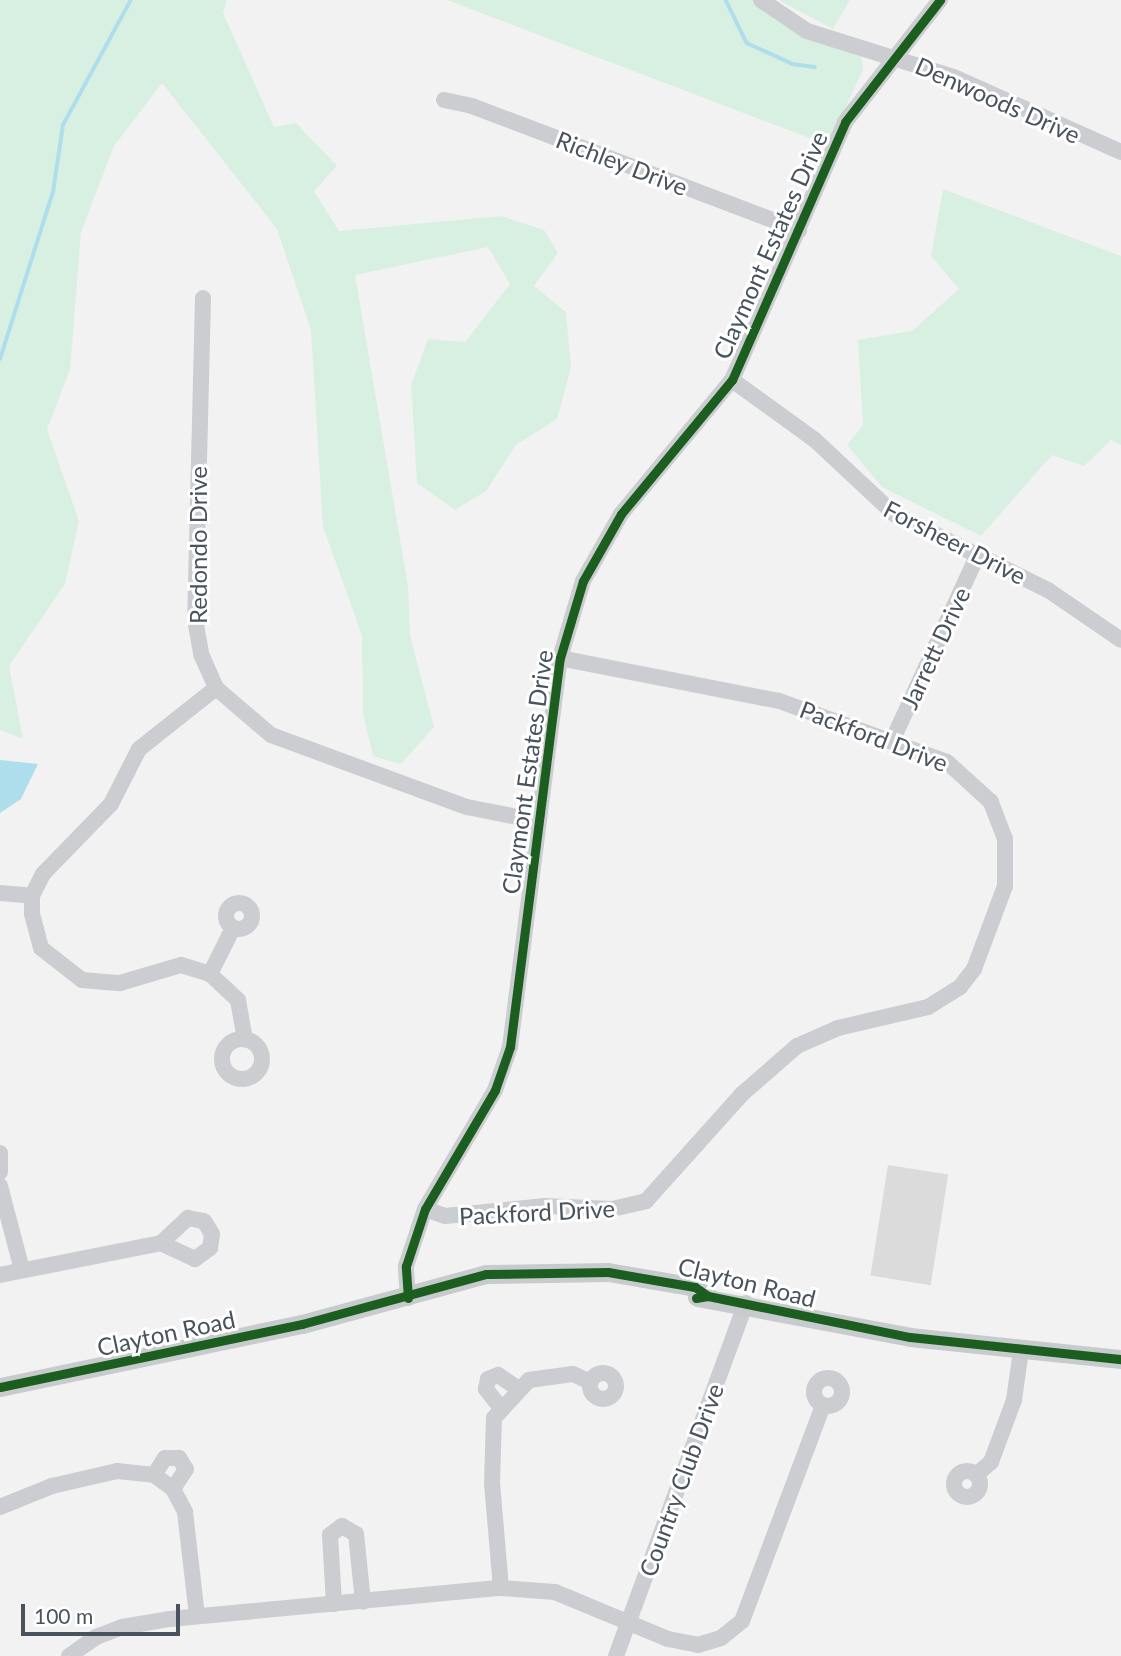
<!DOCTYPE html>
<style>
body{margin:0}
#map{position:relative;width:1121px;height:1656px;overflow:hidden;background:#f2f2f2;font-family:Lato,sans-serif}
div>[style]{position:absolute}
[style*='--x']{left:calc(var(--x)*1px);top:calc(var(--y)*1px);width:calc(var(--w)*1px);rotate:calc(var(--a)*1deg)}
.green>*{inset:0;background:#d8f0e2}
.water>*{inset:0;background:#aedeec}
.stream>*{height:3.5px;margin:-1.75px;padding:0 1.75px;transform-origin:1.75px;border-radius:1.75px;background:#aedeec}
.building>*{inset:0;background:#dbdbdc;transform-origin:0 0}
.minor>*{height:16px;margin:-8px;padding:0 8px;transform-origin:8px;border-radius:8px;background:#cbcdd0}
.minor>.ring{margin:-8px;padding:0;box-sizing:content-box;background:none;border:16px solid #cbcdd0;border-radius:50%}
.major>*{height:19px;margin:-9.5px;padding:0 9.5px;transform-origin:9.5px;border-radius:9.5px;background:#c8cbce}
.cycleway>*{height:9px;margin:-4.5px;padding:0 4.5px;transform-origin:4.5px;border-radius:4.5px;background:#1b5e20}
span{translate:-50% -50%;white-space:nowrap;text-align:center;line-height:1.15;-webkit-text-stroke:6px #fff;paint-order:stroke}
.street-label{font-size:24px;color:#49535d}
.scale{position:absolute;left:21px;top:1604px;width:159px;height:32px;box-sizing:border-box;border:4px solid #49535d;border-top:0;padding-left:9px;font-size:21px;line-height:24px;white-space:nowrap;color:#49535d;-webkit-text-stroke:5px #fff;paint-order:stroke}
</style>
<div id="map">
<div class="green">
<i style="clip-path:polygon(0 0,227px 0,223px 13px,274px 127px,296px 123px,337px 166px,314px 191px,339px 231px,501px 216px,544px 230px,558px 253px,534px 286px,566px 312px,571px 368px,557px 419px,516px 445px,486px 491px,455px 510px,417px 483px,411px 385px,428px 339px,465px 342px,510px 284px,488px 247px,355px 275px,408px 586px,410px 635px,434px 727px,401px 764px,373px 756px,363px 714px,362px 635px,323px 527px,311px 330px,277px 229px,162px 83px,114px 146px,81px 232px,70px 370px,47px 429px,79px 521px,65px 584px,9px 666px,23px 739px,0 730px)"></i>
<i style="clip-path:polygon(447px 0,756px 0,861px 55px,863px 70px,828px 145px)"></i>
<i style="clip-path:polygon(850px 0,833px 29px,780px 1px,781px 0)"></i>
<i style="clip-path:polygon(943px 189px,1121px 256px,1121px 445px,1111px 440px,1084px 466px,1052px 455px,981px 536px,882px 487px,847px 445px,863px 425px,858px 340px,912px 331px,959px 289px,931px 256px)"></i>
</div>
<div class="water">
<i style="clip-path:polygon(0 760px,38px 764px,21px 799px,0 813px)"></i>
</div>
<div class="stream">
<i style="--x:726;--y:0;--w:48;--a:64"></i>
<i style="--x:747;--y:43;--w:51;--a:24.5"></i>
<i style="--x:793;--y:64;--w:22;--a:8"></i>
<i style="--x:0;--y:359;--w:175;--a:-72.4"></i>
<i style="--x:53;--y:192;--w:68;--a:-81.5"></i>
<i style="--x:63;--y:125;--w:142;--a:-61.5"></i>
</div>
<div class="building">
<i style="left:888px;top:1165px;width:61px;height:112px;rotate:9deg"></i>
</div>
<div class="minor">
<i style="--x:761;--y:0;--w:55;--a:34"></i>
<i style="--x:807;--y:31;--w:154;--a:17.4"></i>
<i style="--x:954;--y:77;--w:183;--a:24.2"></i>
<i style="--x:444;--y:100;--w:29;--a:12"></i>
<i style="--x:472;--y:106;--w:350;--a:20.8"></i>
<i style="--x:203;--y:298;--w:321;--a:91.4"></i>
<i style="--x:195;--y:619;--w:36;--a:80"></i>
<i style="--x:201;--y:654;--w:37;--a:66"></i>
<i style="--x:216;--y:688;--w:72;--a:40.5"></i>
<i style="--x:271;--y:735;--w:209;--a:20.2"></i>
<i style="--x:467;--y:807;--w:72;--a:11.2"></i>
<i style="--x:732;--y:380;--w:102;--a:35.9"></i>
<i style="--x:815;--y:440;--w:108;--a:43.1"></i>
<i style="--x:894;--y:514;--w:172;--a:26.3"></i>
<i style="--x:1048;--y:590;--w:88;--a:34.4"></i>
<i style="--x:216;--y:688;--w:98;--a:141.6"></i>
<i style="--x:139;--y:749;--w:62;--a:117"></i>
<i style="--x:111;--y:804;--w:98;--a:134.2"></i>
<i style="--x:43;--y:874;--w:25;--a:117"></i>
<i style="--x:32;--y:896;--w:18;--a:90"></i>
<i style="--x:32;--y:914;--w:35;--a:75"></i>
<i style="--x:41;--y:948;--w:52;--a:38"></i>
<i style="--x:82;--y:980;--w:38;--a:5"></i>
<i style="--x:120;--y:983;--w:64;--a:-16.4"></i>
<i style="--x:181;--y:965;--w:30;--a:17"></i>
<i style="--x:210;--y:974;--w:38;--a:43"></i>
<i style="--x:238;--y:1000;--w:40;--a:80"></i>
<i style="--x:893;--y:739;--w:201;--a:-65.3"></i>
<i style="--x:0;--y:893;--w:32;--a:5"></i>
<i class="ring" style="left:226px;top:903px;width:10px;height:10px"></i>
<i style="--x:210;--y:974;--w:51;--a:-63.4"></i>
<i class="ring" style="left:222px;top:1039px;width:24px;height:24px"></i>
<i style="--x:0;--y:1153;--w:19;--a:90"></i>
<i style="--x:0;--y:1186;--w:87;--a:75.3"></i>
<i style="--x:425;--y:1209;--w:21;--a:19"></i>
<i style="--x:445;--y:1216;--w:100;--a:-5.7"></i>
<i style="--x:545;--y:1206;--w:67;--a:2.6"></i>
<i style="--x:612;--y:1209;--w:35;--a:-13"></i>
<i style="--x:646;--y:1201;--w:144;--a:-48.1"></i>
<i style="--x:742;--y:1094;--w:73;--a:-41.1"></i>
<i style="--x:797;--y:1046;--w:45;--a:-23.7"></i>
<i style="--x:838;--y:1028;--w:92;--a:-13.1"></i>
<i style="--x:928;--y:1007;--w:38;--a:-32"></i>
<i style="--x:960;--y:987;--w:23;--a:-52"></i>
<i style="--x:974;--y:969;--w:89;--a:-69.5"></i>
<i style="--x:1005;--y:886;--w:47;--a:-90"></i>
<i style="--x:1005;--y:839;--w:40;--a:-111"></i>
<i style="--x:991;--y:802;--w:59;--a:-137.7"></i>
<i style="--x:947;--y:762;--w:179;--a:-160"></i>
<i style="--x:779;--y:701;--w:223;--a:-168.9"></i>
<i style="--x:0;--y:1275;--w:164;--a:-11.2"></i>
<i style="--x:161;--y:1243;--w:37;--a:-43"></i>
<i style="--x:188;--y:1218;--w:16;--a:11"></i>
<i style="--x:204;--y:1221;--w:15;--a:58"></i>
<i style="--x:212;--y:1234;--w:14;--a:98"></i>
<i style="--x:210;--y:1248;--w:19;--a:144"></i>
<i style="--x:195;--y:1259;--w:38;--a:-155"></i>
<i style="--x:408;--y:1298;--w:32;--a:-94"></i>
<i style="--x:406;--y:1266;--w:60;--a:-71.6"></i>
<i style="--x:425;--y:1209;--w:138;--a:-59.5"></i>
<i style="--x:495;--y:1090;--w:46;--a:-70.8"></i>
<i style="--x:510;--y:1047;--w:392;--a:-82.7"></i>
<i style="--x:560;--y:658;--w:80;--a:-73.4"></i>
<i style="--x:583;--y:581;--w:77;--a:-60.4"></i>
<i style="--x:621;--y:514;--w:174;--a:-50.4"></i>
<i style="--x:732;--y:380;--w:282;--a:-66.3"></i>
<i style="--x:845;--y:122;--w:155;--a:-52.1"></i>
<i class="ring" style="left:590px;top:1373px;width:10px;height:10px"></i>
<i class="ring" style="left:814px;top:1378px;width:12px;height:12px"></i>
<i style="--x:500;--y:1407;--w:23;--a:-128"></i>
<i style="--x:486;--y:1389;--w:10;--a:-79"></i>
<i style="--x:488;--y:1379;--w:11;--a:-22"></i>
<i style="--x:498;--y:1375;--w:23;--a:34"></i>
<i class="ring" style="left:954px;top:1471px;width:10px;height:10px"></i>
<i style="--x:154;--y:1475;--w:20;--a:-57"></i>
<i style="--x:165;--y:1458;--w:14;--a:0"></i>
<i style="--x:179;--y:1458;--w:13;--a:58"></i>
<i style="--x:186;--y:1469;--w:24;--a:123"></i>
<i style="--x:976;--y:1475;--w:20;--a:-41"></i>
<i style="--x:991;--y:1462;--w:66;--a:-69.6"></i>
<i style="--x:1014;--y:1400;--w:50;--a:-82"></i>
<i style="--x:0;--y:1507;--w:56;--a:-22"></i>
<i style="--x:52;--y:1486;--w:67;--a:-13"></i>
<i style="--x:117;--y:1471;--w:37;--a:6"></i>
<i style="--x:154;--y:1475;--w:24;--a:36"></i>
<i style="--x:173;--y:1489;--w:26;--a:62"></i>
<i style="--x:185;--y:1512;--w:105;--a:83.4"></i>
<i style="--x:501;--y:1588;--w:104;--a:-94.9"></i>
<i style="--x:492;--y:1484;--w:66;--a:-88.3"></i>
<i style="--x:494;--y:1418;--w:52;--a:-47.4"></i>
<i style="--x:529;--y:1380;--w:44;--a:-7.8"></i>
<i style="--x:573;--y:1374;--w:19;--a:25"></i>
<i style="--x:334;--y:1604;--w:69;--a:-93.3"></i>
<i style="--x:330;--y:1535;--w:15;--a:-37"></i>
<i style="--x:342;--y:1526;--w:16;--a:30"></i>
<i style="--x:356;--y:1534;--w:68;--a:84.1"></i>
<i style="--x:69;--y:1656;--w:33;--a:-35"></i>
<i style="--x:96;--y:1637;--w:28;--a:-21"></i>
<i style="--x:122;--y:1627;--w:49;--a:-9.5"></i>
<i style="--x:170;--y:1619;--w:332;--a:-5.4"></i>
<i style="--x:501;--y:1588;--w:54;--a:4.2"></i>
<i style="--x:555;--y:1592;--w:122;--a:22.6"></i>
<i style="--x:668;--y:1639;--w:31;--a:11"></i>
<i style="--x:698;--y:1645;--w:24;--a:-17"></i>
<i style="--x:721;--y:1638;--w:27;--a:-39"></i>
<i style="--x:742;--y:1621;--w:231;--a:-69.4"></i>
<i style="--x:616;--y:1656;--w:376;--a:-69.8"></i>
</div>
<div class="major">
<i style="--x:697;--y:1297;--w:217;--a:10.6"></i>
<i style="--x:910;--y:1337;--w:212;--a:6"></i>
<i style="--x:0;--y:1387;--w:309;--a:-11.8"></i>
<i style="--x:302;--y:1324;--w:191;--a:-15.2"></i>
<i style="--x:486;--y:1274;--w:122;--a:-0.9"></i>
<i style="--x:608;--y:1272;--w:88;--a:9.8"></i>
<i style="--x:695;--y:1287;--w:16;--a:35"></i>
</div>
<div class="cycleway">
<i style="--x:408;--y:1298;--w:32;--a:-94"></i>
<i style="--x:406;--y:1266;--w:60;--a:-71.6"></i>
<i style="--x:425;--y:1209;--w:138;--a:-59.5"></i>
<i style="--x:495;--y:1090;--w:46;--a:-70.8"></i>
<i style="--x:510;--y:1047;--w:392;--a:-82.7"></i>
<i style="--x:560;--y:658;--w:80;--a:-73.4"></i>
<i style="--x:583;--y:581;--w:77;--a:-60.4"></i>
<i style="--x:621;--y:514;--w:174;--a:-50.4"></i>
<i style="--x:732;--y:380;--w:282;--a:-66.3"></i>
<i style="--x:845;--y:122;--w:155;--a:-52.1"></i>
<i style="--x:696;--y:1298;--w:12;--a:-9"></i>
<i style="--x:708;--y:1296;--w:206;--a:11.5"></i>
<i style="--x:910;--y:1337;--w:212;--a:6"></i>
<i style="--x:0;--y:1387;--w:309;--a:-11.8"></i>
<i style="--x:302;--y:1324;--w:191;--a:-15.2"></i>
<i style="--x:486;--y:1274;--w:122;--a:-0.9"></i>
<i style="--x:608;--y:1272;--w:88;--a:9.8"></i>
<i style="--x:695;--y:1287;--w:16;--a:35"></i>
</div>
<div class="street-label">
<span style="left:998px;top:100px;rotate:24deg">Denwoods Drive</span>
<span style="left:622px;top:163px;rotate:21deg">Richley Drive</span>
<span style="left:770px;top:245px;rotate:-66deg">Claymont Estates Drive</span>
<span style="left:955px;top:542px;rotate:27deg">Forsheer Drive</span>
<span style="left:198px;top:545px;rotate:-90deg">Redondo Drive</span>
<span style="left:935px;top:648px;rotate:-65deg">Jarrett Drive</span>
<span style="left:874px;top:736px;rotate:21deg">Packford Drive</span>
<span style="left:527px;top:772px;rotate:-82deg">Claymont Estates Drive</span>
<span style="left:537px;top:1212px;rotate:-3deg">Packford Drive</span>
<span style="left:747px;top:1282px;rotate:14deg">Clayton Road</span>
<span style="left:166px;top:1333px;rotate:-12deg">Clayton Road</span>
<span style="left:681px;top:1480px;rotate:-70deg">Country Club Drive</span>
</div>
<div class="scale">100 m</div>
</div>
